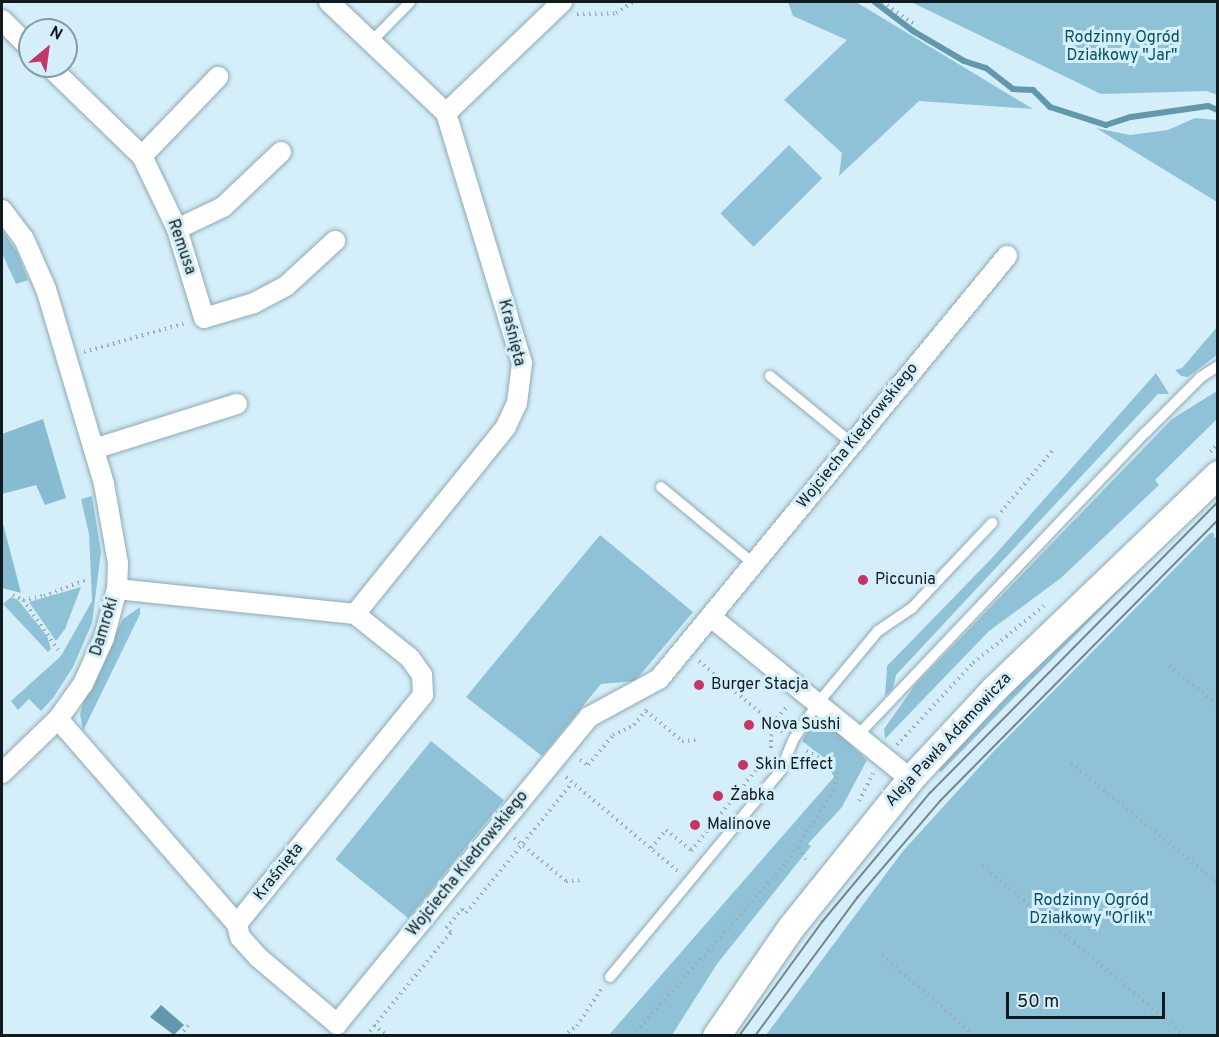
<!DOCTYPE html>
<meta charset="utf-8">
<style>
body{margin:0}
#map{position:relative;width:1219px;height:1037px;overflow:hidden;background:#d4effa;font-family:Overpass,sans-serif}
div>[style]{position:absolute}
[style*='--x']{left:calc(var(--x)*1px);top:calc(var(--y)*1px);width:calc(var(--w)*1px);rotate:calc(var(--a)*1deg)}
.green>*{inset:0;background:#90c2d7;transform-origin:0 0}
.forest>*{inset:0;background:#86bbd1}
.water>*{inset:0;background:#6397ac}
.stream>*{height:6px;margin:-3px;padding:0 3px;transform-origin:3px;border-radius:3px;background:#6397ac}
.path>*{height:4px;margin-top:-2px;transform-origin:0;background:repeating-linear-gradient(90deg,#99aeb7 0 1.5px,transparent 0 6px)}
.roads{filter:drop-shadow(0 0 2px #90a9b3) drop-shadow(0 0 2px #90a9b3)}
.service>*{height:10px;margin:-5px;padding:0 5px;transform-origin:5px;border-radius:5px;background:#fff}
.minor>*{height:20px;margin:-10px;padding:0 10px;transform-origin:10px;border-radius:10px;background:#fff}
.secondary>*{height:27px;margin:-13.5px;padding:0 13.5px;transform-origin:13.5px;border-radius:13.5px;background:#fff}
.tram>*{height:1.5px;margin:-0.75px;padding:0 0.75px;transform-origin:0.75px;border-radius:0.75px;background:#74868e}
.dots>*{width:16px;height:16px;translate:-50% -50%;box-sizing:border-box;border:3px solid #d4effa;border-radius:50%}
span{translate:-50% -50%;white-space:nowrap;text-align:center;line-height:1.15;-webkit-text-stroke:6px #d4effa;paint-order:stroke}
.park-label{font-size:16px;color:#035066}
.street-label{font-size:16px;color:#111b1f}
.poi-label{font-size:16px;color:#111b1f}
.left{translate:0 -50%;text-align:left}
.frame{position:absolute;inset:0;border:3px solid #111b1f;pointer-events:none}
.north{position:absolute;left:18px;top:18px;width:60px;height:60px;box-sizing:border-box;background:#d4effa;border:2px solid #869aa2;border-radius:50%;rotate:29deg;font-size:16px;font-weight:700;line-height:24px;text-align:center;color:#111b1f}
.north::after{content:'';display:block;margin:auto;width:21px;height:27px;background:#c33666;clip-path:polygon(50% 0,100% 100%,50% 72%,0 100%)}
.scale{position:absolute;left:1006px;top:992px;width:159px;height:27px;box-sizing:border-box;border:3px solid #111b1f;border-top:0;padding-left:8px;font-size:18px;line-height:21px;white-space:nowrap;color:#111b1f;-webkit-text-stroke:4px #d4effa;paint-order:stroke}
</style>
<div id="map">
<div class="green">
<i style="clip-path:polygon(788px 2px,856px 2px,1033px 109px,919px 101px,839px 176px,842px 153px,784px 100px,847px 40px,793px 16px)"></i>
<i style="clip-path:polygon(911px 2px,1217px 2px,1217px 95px,1207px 91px,1101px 94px)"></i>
<i style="clip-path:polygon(1195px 118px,1217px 120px,1217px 202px,1096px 128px,1130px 135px,1168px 130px)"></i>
<i style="left:789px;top:145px;width:47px;height:97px;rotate:45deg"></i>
<i style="clip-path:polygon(2px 230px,17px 252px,28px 280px,16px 284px,2px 253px)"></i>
<i style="clip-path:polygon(1217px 327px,1217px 355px,1188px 377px,1181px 376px,1175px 370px,1182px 368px)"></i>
<i style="clip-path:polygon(1156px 373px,1169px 394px,1158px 394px,896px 675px,893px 688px,885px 696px,887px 666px,992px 558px)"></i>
<i style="clip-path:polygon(1217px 391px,1217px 419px,1155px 480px,1159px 485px,1061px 578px,989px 631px,885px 739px,884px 729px,915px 685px,1172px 419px)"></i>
<i style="clip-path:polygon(92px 496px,101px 552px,92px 623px,73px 667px,53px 698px,41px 711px,29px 699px,18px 710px,11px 701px,61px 656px,92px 601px,89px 534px,81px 499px)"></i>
<i style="clip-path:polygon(1210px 533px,1215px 538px,1218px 535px,1217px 1035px,766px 1035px,903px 851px,994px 751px)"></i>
<i style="clip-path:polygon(600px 535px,693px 612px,635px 681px,601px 684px,542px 756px,466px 697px)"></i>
<i style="clip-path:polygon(1163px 546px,941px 772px,938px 769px,1052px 650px)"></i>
<i style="clip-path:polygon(81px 587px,65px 629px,56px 641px,29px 602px)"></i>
<i style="clip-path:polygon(11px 597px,18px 600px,47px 636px,51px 649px,48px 652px,3px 604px)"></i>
<i style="clip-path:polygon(140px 607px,140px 614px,83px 731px,80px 714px,84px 700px,123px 619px)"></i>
<i style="clip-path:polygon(821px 722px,827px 723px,867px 760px,842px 807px,808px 844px,811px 846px,717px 964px,672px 1035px,608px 1036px,834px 777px,823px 757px,802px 741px,810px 726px)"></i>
<i style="left:431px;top:741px;width:94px;height:152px;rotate:39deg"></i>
</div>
<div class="forest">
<i style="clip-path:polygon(43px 419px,66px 498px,45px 505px,36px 485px,2px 494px,2px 434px)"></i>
<i style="clip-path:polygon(2px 520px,21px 593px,2px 588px)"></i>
</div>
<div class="water">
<i style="clip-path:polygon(161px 1005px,184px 1025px,174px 1035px,150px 1017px)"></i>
</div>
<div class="stream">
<i style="--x:875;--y:2;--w:48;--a:37.3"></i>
<i style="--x:913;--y:31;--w:59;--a:30.5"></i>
<i style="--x:964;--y:61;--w:23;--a:18"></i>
<i style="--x:986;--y:68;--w:34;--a:38"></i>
<i style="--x:1013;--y:89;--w:20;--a:3"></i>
<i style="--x:1033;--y:90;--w:24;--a:45"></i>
<i style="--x:1050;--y:107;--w:59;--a:17.8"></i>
<i style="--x:1106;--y:125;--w:26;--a:-18"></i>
<i style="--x:1131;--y:117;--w:78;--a:-8.1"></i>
<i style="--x:1208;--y:106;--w:11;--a:22"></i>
</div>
<div class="path">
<i style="--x:882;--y:2;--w:42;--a:34.4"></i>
<i style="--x:577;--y:14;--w:39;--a:-1"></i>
<i style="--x:616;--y:13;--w:20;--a:-33"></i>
<i style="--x:84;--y:352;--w:106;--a:-15.9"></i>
<i style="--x:1210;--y:452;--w:11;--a:-45"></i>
<i style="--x:1001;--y:512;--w:80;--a:-50.1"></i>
<i style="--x:1212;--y:535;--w:8;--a:-40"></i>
<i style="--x:13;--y:595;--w:11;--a:27"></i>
<i style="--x:23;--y:600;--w:21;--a:-11"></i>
<i style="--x:44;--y:596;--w:47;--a:-21.1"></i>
<i style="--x:23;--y:600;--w:61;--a:55"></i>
<i style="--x:699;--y:661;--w:110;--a:40.2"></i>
<i style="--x:1169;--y:666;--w:63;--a:38.5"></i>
<i style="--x:646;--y:711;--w:47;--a:39.8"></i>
<i style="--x:682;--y:741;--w:18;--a:-6"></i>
<i style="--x:773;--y:723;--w:23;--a:-50"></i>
<i style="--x:897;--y:745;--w:112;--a:-47.2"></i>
<i style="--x:973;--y:663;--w:91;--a:-38.8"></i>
<i style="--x:771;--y:748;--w:12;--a:-90"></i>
<i style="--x:771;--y:736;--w:11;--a:-52"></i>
<i style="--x:580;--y:760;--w:9;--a:32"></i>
<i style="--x:588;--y:765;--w:39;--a:-50"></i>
<i style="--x:613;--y:735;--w:23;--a:-25"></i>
<i style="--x:634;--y:725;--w:21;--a:-51"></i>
<i style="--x:1071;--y:763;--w:190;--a:39.2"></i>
<i style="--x:566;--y:777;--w:148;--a:40.1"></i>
<i style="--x:859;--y:801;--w:31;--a:-63"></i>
<i style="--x:514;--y:838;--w:67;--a:39.6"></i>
<i style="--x:566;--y:881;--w:17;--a:-3"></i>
<i style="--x:651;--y:848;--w:23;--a:-50"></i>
<i style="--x:666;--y:830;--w:35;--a:39"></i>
<i style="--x:799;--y:848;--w:13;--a:61"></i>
<i style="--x:691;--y:851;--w:123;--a:-51.3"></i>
<i style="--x:982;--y:865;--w:265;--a:40.1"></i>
<i style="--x:882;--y:955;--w:123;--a:41.1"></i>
<i style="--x:374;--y:1025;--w:17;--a:40"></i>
<i style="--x:180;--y:1036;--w:16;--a:-52"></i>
<i style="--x:366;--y:1036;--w:134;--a:-50.7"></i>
<i style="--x:451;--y:932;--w:6;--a:-141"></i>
<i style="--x:446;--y:928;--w:25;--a:-50"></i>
<i style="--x:462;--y:909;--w:6;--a:45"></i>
<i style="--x:466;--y:913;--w:168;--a:-50.8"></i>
<i style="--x:563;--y:1036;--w:17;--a:-36"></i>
<i style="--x:577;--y:1026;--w:45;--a:-56.7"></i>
<i style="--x:632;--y:1036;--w:233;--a:-48.3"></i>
<i style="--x:787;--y:862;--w:86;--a:-56.9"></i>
<i style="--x:834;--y:790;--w:16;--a:-79"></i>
<i style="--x:837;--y:774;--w:9;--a:-111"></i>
<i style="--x:834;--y:766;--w:33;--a:-151"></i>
<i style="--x:1215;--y:1036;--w:4;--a:-34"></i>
</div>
<div class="roads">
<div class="service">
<i style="--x:370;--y:43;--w:57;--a:-45.7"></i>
<i style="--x:770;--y:376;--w:106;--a:39.3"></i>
<i style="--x:661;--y:487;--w:121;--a:39.6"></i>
<i style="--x:858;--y:735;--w:417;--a:-46.5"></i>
<i style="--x:1145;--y:433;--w:79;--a:-45"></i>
<i style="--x:1201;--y:377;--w:20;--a:-33"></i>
<i style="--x:610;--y:977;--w:268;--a:-50.4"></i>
<i style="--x:781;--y:770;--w:32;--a:-68"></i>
<i style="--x:793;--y:740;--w:45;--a:-56"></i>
<i style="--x:818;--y:703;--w:94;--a:-50.2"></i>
<i style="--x:878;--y:631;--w:41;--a:-34.1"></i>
<i style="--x:912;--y:608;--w:117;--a:-46.7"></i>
</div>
<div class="minor">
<i style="--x:329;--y:2;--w:161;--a:43.5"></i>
<i style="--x:446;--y:113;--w:261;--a:73.1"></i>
<i style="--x:522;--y:363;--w:40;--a:97.1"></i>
<i style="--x:517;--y:403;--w:26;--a:115"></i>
<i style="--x:506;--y:427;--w:240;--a:128.9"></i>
<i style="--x:2;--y:20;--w:40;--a:45"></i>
<i style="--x:49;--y:66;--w:129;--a:44.1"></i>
<i style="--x:142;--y:156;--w:81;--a:64.4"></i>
<i style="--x:177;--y:229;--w:93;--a:73.1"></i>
<i style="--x:204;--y:318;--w:52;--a:-16.7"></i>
<i style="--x:254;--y:303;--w:36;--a:-28"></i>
<i style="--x:286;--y:286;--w:67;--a:-42.6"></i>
<i style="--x:446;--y:113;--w:161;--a:-43.7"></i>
<i style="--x:142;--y:156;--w:110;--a:-46.1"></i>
<i style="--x:2;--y:210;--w:36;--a:53"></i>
<i style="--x:24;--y:239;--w:55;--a:66.3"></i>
<i style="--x:46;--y:289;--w:203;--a:73.4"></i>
<i style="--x:104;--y:484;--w:80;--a:80"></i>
<i style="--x:118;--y:563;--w:26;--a:92"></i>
<i style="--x:117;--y:589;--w:51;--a:104.9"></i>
<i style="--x:104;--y:638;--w:51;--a:114.5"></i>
<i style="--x:83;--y:684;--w:43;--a:125.5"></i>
<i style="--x:58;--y:719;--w:78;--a:136"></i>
<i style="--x:177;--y:229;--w:51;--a:-25.6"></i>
<i style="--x:223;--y:207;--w:80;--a:-43.5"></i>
<i style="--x:94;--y:449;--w:150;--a:-17.5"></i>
<i style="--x:117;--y:589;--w:239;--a:6"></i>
<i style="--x:355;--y:614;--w:70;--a:38.7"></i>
<i style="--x:410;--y:658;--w:21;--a:55"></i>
<i style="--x:422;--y:675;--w:20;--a:87"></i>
<i style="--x:423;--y:695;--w:295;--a:129.1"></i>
<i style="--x:711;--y:617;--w:257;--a:39.1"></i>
<i style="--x:58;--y:719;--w:272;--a:48.9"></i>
<i style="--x:237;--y:924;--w:13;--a:77"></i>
<i style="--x:240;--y:937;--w:27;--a:48"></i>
<i style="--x:258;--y:957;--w:104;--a:40.3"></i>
<i style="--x:337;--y:1024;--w:397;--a:-50.6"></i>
<i style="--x:589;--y:717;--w:80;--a:-28.5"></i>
<i style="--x:659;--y:679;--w:548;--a:-50.56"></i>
</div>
<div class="secondary">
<i style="--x:716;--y:1036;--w:132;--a:-55.5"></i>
<i style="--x:791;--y:927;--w:190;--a:-51.2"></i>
<i style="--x:910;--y:779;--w:125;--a:-47"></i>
<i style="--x:995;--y:688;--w:309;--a:-43.8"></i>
</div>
</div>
<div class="tram">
<i style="--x:739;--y:1036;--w:141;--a:-53.9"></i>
<i style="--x:822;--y:922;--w:168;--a:-50.1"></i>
<i style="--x:930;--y:793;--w:409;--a:-45.3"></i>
<i style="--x:755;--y:1036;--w:172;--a:-53.5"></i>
<i style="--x:857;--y:898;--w:128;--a:-49.4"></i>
<i style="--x:940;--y:801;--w:395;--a:-45.3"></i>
</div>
<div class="dots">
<i style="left:863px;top:580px;background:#c33666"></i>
<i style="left:699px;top:685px;background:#c33666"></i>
<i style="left:749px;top:725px;background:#c33666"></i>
<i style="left:743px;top:765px;background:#c33666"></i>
<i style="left:718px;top:796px;background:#c33666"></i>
<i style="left:695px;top:825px;background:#c33666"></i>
</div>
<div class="park-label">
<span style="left:1122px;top:47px">Rodzinny Ogród<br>Działkowy "Jar"</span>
<span style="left:1091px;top:910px">Rodzinny Ogród<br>Działkowy "Orlik"</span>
</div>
<div class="street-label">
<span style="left:181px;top:247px;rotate:71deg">Remusa</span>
<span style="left:511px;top:333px;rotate:76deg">Kraśnięta</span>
<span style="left:858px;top:436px;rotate:-51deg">Wojciecha Kiedrowskiego</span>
<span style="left:105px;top:627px;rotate:-73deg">Damroki</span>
<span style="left:949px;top:740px;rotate:-47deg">Aleja Pawła Adamowicza</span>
<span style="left:468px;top:864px;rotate:-51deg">Wojciecha Kiedrowskiego</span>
<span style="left:279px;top:872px;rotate:-51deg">Kraśnięta</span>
</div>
<div class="poi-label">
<span class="left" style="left:875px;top:580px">Piccunia</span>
<span class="left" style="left:711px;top:685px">Burger Stacja</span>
<span class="left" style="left:761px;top:725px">Nova Sushi</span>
<span class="left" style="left:755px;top:765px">Skin Effect</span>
<span class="left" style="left:730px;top:796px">Żabka</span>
<span class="left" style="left:707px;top:825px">Malinove</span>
</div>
<div class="frame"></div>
<div class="north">N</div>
<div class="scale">50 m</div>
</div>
